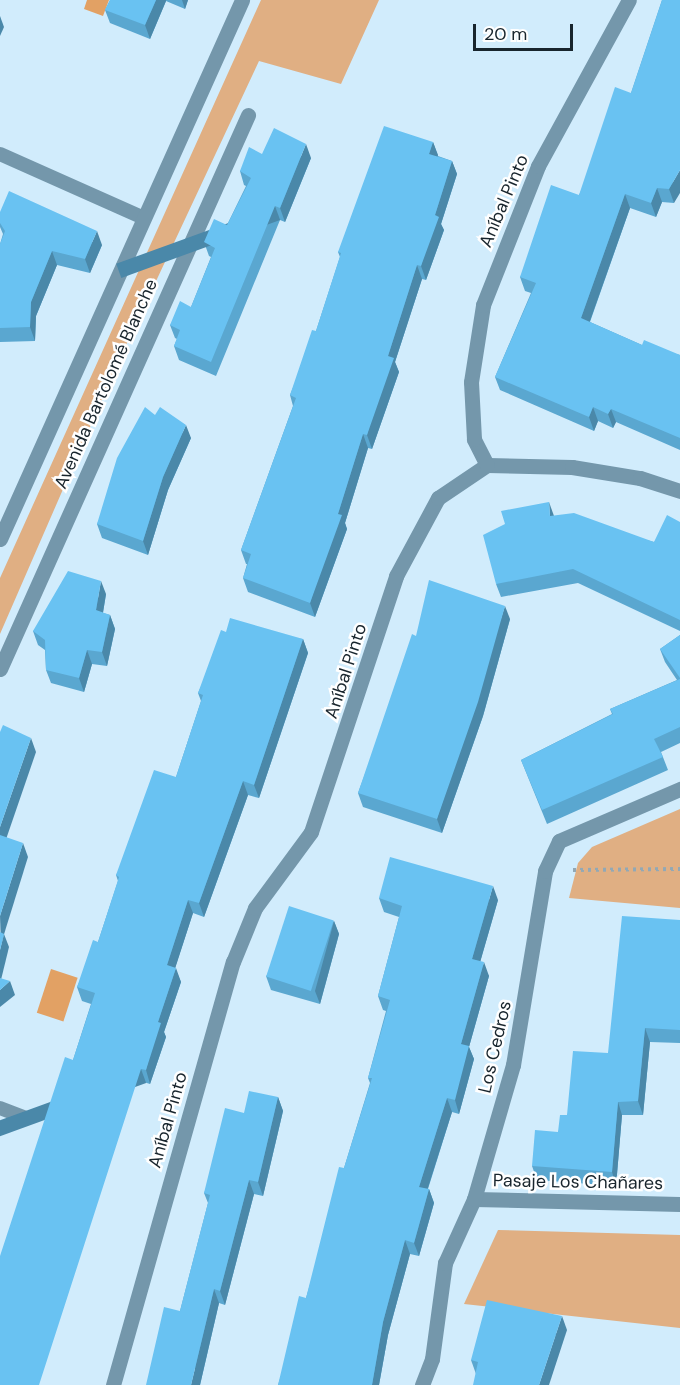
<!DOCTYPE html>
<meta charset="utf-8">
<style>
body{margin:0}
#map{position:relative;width:680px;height:1385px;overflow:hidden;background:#d1ecfc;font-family:"DM Sans",sans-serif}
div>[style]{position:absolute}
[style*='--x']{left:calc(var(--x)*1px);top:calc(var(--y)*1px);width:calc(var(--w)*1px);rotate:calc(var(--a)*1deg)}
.green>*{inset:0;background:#e0af83}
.water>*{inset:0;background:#e2a164;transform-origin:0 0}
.path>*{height:4px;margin-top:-2px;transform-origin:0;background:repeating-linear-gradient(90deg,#92a8b5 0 3px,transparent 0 7.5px)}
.lane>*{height:14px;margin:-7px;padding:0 7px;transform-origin:7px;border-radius:7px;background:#7497ab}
.street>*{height:15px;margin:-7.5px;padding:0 7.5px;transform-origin:7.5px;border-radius:7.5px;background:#7497ab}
.wall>*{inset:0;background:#5aa7d0}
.shaded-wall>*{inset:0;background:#4a88a9;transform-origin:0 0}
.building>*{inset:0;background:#69c2f2;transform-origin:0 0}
span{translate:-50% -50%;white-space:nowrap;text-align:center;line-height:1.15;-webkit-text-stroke:5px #fff;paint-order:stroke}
.street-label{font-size:18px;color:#18252d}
.scale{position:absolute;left:473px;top:24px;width:100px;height:27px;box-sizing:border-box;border:3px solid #18252d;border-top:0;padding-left:8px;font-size:18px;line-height:21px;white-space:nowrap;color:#18252d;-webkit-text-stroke:4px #fff;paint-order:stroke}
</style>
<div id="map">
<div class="green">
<i style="clip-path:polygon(261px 0,379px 0,341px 84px,259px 61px,121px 356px,0 634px,0 578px)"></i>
<i style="clip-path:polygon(680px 809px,680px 908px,569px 898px,578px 863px,592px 847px)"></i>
<i style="clip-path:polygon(498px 1230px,680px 1235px,680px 1328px,464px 1304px)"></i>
</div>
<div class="water">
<i style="clip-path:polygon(87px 0,109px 0,103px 16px,84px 9px)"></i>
<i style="left:51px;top:969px;width:28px;height:46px;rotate:18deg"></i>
</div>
<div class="path">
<i style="--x:573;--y:870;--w:107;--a:-0.5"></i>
</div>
<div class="lane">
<i style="--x:0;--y:154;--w:158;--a:24"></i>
<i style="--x:0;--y:1108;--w:28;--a:21"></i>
</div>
<div class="street">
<i style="--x:487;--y:465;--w:85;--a:1.3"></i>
<i style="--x:572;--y:467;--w:69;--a:9.2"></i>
<i style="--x:640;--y:478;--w:42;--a:18"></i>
<i style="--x:0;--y:539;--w:591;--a:-65.82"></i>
<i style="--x:0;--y:669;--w:607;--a:-65.88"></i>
<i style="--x:474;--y:1199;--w:206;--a:1.4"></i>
<i style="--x:113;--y:1385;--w:440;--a:-74.2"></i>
<i style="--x:233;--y:962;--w:58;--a:-67.8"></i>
<i style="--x:255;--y:908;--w:94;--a:-53.6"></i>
<i style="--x:311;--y:832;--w:270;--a:-71.6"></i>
<i style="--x:396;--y:576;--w:89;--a:-61.7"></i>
<i style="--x:438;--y:498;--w:59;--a:-34"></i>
<i style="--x:487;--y:465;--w:29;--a:-117"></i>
<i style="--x:474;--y:439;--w:57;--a:-93"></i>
<i style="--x:471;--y:382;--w:78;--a:-81.1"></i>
<i style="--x:483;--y:305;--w:149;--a:-68.4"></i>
<i style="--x:538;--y:166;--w:189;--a:-61.3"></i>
<i style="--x:422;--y:1385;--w:28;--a:-69"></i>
<i style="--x:432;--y:1359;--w:97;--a:-82.3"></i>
<i style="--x:445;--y:1263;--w:70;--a:-65.6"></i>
<i style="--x:474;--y:1199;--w:140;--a:-73.8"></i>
<i style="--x:513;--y:1065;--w:197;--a:-80.6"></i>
<i style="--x:545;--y:871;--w:33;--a:-65"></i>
<i style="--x:559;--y:841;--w:132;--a:-23.3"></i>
</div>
<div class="wall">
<i style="clip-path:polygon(110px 0,188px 0,185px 9px,166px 1px,150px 39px,110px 23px,105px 10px)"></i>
<i style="clip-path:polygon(662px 0,674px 203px,662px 202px,656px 217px,630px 208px,590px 322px,642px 345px,680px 355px,680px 450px,616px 422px,613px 428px,598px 421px,594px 431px,500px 390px,495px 377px,531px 293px,525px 291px,520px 277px,579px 195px,631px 93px)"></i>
<i style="clip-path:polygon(433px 142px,438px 156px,452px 161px,457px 174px,441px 224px,444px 230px,426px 280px,422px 279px,395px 362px,399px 372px,372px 449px,368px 448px,345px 523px,347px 529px,315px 617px,248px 592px,243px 578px,247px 564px,246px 564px,241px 550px,293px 406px,290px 395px,316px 331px,340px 257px,338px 252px)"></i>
<i style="clip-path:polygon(262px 154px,311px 158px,285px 222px,280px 220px,216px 376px,179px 360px,174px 346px,177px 339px,175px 338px,170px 325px,191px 307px,211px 257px,209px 256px,204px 242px,227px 225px,246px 186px,244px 185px,240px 171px)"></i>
<i style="clip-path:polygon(0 212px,102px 245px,90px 273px,57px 265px,36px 316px,35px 341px,0 342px,0 244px,3px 234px,0 227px)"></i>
<i style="clip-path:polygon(155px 415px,191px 438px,168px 490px,148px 555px,102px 538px,97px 524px)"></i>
<i style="clip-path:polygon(554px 516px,654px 542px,680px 522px,680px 631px,578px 583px,501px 597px,496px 584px)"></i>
<i style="clip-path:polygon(106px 594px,103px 613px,110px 615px,115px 629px,107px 666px,92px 664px,84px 692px,51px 683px,46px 670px,45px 650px,38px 645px,33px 631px)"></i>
<i style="clip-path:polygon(510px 619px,483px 716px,442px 833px,363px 807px,358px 793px,416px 636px)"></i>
<i style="clip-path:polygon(226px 632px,303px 639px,308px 653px,259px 798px,248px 795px,204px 917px,193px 913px,175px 968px,181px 982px,164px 1032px,166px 1037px,150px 1084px,73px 1060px,91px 1004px,82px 1001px,77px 987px,98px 942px,118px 881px,116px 875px,176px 777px,201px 701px,198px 693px)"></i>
<i style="clip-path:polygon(680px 635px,680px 743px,661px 752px,668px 770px,547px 824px,521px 760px,612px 714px,610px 709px,677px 680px,665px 662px,660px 649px)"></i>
<i style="clip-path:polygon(379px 898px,498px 900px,480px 962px,489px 976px,469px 1047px,474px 1059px,459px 1114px,452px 1112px,428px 1189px,429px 1189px,434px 1203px,419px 1256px,410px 1254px,388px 1335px,379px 1385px,278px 1385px,306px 1298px,344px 1168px,370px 1083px,368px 1078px,386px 1011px,383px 1010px,378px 996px,399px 917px,384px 912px)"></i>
<i style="clip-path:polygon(680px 920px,680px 1043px,650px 1042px,643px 1115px,622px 1115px,616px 1186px,537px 1180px,532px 1166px,558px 1132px,567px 1115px,608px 1053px)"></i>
<i style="clip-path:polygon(334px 921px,339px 934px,320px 1004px,271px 990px,266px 976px)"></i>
<i style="clip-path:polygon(278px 1097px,283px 1111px,263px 1196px,254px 1194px,225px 1305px,219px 1303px,200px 1385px,180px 1311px,208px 1203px,204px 1193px,244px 1113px)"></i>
<i style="clip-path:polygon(567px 1330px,476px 1374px,471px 1360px)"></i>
</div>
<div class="shaded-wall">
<i style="clip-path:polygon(156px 0,166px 0,166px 1px,150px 39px,145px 25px)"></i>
<i style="clip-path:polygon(182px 0,188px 0,185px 9px)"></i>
<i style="clip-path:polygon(0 16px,4px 27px,0 36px)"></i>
<i style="clip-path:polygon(433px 142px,438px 155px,434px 167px,429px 154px)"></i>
<i style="clip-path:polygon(306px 144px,311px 158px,285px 222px,280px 208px)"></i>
<i style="clip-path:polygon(452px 161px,457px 174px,441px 224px,444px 230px,426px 280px,421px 266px,435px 215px)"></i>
<i style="clip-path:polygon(680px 170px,680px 193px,674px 203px,669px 189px)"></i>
<i style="clip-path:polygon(657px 188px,662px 202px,656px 217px,651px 203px)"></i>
<i style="clip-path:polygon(625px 194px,630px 208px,586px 332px,581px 318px)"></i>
<i style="left:275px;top:206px;width:15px;height:169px;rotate:70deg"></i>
<i style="clip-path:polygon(97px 231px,102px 245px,90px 273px,85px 259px)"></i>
<i style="clip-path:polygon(52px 251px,57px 265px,36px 316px,35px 341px,30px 327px,31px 302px)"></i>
<i style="clip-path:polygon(417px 265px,422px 279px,395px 362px,399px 372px,372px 449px,367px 435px,388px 356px)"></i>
<i style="clip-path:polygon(593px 407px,598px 421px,594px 431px,589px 417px)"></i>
<i style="clip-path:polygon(611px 409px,616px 422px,613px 428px,608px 414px)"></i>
<i style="clip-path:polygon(186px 425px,191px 438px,168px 490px,148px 555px,143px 541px,163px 477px)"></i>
<i style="clip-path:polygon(363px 434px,368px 448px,345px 523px,347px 529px,315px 617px,310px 603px)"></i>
<i style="clip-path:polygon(549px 502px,554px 516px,550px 516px)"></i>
<i style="clip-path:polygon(101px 581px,106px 594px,101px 624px,96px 610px)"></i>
<i style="clip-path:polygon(505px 606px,510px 619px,483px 716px,442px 833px,437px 819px)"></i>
<i style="clip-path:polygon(110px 615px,115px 629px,107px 666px,102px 652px)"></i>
<i style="clip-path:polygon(303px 639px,308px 653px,259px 798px,254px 785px)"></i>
<i style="clip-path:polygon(87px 650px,92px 664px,84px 692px,79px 678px)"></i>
<i style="clip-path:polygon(31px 738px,36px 752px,3px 848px,0 840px,0 827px)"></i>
<i style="clip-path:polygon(243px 781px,248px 795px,204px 917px,199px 903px)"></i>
<i style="clip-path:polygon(23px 843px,28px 857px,1px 944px,0 916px)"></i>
<i style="clip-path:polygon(493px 886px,498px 900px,477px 973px,472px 959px)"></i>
<i style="clip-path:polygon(188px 900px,193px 913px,172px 978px,167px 965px)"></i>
<i style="clip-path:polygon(334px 921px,339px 934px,320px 1004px,315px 991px)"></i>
<i style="clip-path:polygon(4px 934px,9px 947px,0 984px,0 950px)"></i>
<i style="clip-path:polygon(484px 962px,489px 976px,469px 1047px,474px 1059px,459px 1114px,455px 1100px,461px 1044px)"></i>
<i style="clip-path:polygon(176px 968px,181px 982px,164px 1032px,166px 1037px,150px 1084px,146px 1070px,158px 1022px)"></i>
<i style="clip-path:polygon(10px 981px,15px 995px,0 1007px,0 990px)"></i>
<i style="clip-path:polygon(645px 1028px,650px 1042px,643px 1115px,638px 1101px)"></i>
<i style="left:141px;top:1069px;width:15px;height:332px;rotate:70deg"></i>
<i style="clip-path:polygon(278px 1097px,283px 1111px,263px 1196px,258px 1182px)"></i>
<i style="clip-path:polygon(447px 1098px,452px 1112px,424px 1200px,419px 1187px)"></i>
<i style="clip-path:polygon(618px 1102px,622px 1115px,616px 1186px,612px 1172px)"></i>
<i style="clip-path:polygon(249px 1180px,254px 1194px,225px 1305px,220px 1291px)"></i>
<i style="clip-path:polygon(429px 1189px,434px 1203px,419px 1256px,414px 1243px)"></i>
<i style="clip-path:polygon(405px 1240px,410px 1254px,388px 1335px,379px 1385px,372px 1385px,383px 1322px)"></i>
<i style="clip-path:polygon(214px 1289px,219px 1303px,200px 1385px,191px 1385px)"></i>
<i style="clip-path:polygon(562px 1316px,567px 1330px,549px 1385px,539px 1385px)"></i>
</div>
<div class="building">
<i style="clip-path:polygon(110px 0,156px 0,145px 25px,105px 10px)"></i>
<i style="clip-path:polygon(662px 0,680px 0,680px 170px,669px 189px,657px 188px,651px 203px,625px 194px,581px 318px,642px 345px,644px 340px,680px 355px,680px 438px,611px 409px,608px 414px,593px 407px,589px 417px,495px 377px,536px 283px,520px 277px,551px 185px,579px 195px,615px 87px,631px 93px)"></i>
<i style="clip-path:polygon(384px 126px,433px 142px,429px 154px,452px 161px,435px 215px,439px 217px,421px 266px,417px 265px,388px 356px,394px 358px,367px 435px,363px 434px,338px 514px,342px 515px,310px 603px,243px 578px,251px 554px,241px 550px,296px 398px,290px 395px,312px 330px,316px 331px,341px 253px,338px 252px)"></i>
<i style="clip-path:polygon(274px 128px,306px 144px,280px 208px,275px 206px,211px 362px,174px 346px,180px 330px,170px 325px,180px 301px,191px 307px,215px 248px,204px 242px,214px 219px,227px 225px,251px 178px,240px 171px,249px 147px,262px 154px)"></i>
<i style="clip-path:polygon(9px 191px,97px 231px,85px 259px,52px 251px,31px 302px,30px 327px,0 328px,0 244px,5px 231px,0 223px,0 212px)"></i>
<i style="clip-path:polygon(145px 407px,155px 415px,160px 407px,186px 425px,163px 477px,143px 541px,97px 524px,117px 458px)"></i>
<i style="clip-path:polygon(549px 502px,550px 516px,574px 513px,654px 542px,667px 515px,680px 522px,680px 620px,573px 569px,496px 584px,483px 535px,505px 524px,501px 511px)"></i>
<i style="clip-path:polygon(68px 571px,101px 581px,96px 610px,110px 615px,102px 652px,87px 650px,79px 678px,46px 670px,45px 640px,33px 631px)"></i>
<i style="clip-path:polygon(429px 580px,505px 606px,478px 702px,437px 819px,358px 793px,412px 634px,416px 636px)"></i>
<i style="clip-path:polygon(230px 618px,303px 639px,254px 785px,243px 781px,199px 903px,188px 900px,167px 965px,176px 968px,158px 1022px,161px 1023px,146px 1070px,141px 1069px,39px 1385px,0 1385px,0 1256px,65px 1057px,73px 1060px,95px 993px,77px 987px,93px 940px,98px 942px,119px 877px,116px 875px,154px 770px,176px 777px,203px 695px,198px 693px,221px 630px,226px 632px)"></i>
<i style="clip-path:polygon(680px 635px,680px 678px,660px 649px)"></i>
<i style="clip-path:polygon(680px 679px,680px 727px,654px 739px,663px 757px,542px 810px,521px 760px,613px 714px,610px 709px)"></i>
<i style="clip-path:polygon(3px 725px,31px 738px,0 827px,0 732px)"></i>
<i style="clip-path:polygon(0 835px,23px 843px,0 916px)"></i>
<i style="clip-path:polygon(390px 857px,493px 886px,472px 959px,484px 962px,461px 1044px,469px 1046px,455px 1100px,447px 1098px,419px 1187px,429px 1189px,414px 1243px,405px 1240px,383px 1322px,372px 1385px,278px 1385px,299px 1296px,306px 1298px,339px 1167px,344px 1168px,372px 1078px,368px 1078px,390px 1000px,378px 996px,402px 906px,379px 898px)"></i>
<i style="left:289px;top:906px;width:47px;height:74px;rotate:18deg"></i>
<i style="clip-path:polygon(622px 916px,680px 920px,680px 1030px,645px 1028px,638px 1101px,618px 1102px,612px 1172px,532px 1166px,535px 1130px,558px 1132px,560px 1115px,567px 1115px,573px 1051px,608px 1053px)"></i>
<i style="clip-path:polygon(0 932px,4px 934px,0 950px)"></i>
<i style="clip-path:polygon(0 978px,10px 981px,0 990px)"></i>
<i style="clip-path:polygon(249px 1091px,278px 1097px,258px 1182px,249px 1180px,220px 1291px,214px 1289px,191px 1385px,146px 1385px,164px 1307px,180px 1311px,210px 1195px,204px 1193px,225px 1108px,244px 1113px)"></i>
<i style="clip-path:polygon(487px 1300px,562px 1316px,539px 1385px,473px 1385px,478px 1362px,471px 1360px)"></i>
</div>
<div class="street-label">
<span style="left:504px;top:201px;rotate:-67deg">Aníbal Pinto</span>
<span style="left:106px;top:384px;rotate:-66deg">Avenida Bartolomé Blanche</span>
<span style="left:346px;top:671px;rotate:-72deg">Aníbal Pinto</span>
<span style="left:495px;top:1047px;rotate:-77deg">Los Cedros</span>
<span style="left:168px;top:1120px;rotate:-74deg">Aníbal Pinto</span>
<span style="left:578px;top:1182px;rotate:1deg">Pasaje Los Chañares</span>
</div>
<div class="scale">20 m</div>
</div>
